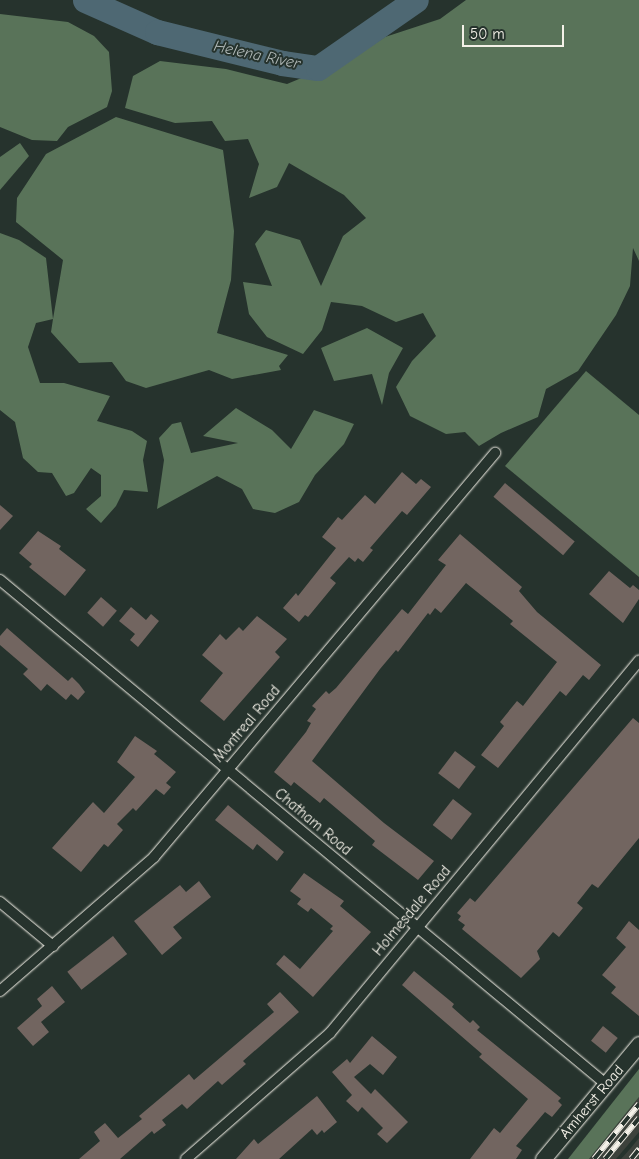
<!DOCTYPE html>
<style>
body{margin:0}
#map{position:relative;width:639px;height:1159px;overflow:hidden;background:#26332d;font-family:"Comic Neue",sans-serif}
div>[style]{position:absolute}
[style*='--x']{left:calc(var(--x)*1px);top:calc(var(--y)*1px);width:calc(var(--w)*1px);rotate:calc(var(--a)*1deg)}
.built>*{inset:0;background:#3d423c}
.green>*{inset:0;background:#597359}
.river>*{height:25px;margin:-12.5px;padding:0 12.5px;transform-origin:12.5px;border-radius:12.5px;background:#4e6873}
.building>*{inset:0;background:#726560;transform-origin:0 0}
.roads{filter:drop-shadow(0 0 1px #f4f1e8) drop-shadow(0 0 1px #f4f1e8)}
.street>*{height:10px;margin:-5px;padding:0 5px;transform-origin:5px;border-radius:5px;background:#26332d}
.secondary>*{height:15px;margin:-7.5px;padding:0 7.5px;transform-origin:7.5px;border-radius:7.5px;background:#26332d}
.rail>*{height:5.5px;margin-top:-2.75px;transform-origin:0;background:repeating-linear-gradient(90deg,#26332d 0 11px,#f4f1e8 0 22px);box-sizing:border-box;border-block:1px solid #f4f1e8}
span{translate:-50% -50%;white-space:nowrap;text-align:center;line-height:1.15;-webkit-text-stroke:4px #26332d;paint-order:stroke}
.street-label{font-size:15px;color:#f4f1e8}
.water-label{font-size:16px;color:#b2bab9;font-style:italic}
.scale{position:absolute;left:462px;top:25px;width:102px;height:22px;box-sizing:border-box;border:2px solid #f4f1e8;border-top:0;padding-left:6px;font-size:15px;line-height:18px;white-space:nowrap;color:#f4f1e8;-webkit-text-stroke:4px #26332d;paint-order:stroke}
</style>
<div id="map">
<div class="built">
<i style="clip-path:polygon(639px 1097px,639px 1132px,616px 1159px,589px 1159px)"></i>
<i style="clip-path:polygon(639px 1138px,639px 1159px,621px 1159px,630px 1149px)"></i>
</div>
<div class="green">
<i style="clip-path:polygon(466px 0,639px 0,639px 261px,633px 248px,630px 286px,616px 315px,578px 371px,546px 389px,538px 417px,501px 433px,479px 446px,465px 432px,446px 434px,410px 416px,396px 387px,412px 361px,436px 336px,423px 313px,396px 322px,362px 306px,331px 302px,322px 330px,303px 354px,267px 337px,249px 314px,243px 282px,272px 286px,255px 244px,266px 230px,300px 240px,321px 286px,343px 236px,366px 218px,344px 195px,289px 163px,277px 187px,249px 198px,259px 164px,248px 139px,225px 141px,212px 121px,175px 123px,125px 108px,133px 76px,160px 61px,226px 69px,287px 84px,359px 54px,385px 37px,440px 19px)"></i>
<i style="clip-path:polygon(0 14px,68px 22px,94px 36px,109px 52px,112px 91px,107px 107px,68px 127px,57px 141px,32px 140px,0 127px)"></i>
<i style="clip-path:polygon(116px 117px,223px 150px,234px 231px,231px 280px,217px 333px,288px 355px,279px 366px,281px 370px,232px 379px,209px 370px,146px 388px,126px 381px,112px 362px,79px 363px,51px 332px,53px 319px,36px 323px,28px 347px,40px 383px,64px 383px,110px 396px,97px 421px,132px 431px,147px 441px,143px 460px,148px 492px,124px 490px,116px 506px,101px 523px,86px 509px,101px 496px,101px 475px,91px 468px,74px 493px,66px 496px,52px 473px,38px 472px,23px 458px,15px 422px,0 410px,0 233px,19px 240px,46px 258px,53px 319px,63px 260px,16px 222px,17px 198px,46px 154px)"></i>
<i style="clip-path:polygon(20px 143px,29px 156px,0 190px,0 157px)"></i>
<i style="clip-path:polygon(367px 328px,403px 348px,389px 373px,382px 405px,372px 374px,334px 381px,321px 348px)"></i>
<i style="clip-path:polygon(586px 371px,639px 415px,639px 577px,505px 466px)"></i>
<i style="clip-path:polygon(236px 408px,272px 430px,291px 449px,314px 410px,354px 424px,344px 444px,315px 475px,299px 502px,275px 513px,253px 509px,242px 489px,217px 476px,157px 509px,164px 460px,159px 438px,172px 424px,181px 422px,191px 453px,238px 443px,203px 436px)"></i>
<i style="clip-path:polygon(639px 1069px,639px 1097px,589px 1159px,568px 1159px)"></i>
</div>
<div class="river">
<i style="--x:85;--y:0;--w:79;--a:24"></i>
<i style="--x:157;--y:32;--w:129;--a:13.9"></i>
<i style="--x:282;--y:63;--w:36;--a:8"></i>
<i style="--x:318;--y:68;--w:119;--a:-34.8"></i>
</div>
<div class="building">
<i style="clip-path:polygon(402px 472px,416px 484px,421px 479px,431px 487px,407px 515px,402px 511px,370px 548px,373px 550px,363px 562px,358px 558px,355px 562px,349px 557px,330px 578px,336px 583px,308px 617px,305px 615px,299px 622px,283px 608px,296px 593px,298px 596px,336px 548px,322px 537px,338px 517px,342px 520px,365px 495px,375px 504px)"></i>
<i style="left:505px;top:483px;width:91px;height:18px;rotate:40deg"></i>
<i style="clip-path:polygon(0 505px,13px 516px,0 530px)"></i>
<i style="clip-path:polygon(38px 531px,61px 546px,59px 549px,86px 570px,65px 596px,29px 567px,32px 564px,19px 553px)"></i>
<i style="clip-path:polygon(460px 534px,522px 587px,519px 591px,537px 612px,601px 665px,589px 680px,583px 675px,566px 696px,560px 691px,498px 768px,481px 755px,504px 726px,500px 722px,517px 701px,523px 706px,557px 662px,510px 624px,513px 621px,466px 583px,441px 613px,435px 608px,430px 615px,428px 613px,398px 652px,396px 650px,380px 669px,312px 761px,384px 823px,434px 861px,418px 880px,372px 845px,375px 841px,324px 798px,320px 803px,294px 782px,291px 786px,274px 772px,306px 732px,311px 723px,307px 721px,316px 709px,312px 706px,326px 691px,329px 694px,336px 688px,402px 609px,408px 614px,446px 565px,438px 560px)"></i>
<i style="clip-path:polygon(609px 571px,630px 588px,633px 585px,639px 590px,639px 599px,623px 623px,589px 594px)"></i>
<i style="left:101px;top:597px;width:21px;height:21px;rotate:41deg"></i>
<i style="clip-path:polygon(131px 607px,146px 620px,151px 614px,159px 621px,138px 647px,130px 640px,135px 634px,119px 621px)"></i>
<i style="clip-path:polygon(257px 616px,287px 639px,275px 652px,280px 657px,224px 721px,200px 701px,223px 673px,202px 655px,220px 634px,226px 640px,239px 627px,243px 631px)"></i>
<i style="clip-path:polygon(7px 628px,68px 681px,72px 677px,79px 684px,85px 692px,78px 700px,71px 694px,66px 700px,47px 684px,41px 691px,23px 674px,28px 669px,0 645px,0 636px)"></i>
<i style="clip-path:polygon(633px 718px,639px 723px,639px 838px,598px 888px,592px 884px,577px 903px,583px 908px,559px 937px,553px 932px,537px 951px,540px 959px,521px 978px,462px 929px,465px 925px,458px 920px,461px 916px,457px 913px,470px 898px,475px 902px)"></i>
<i style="clip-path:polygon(135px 736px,157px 751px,154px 754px,176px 772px,166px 783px,171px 787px,164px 795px,156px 789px,136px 811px,133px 808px,117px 824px,123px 830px,108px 847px,104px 844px,81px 872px,52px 848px,93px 802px,104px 813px,135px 777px,117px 762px)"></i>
<i style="left:455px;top:751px;width:26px;height:28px;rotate:37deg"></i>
<i style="left:453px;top:799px;width:24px;height:33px;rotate:38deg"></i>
<i style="clip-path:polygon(228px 805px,284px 852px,277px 861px,257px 844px,253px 850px,215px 820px)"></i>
<i style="clip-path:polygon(304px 873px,344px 901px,340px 906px,371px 932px,313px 997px,276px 964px,284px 955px,300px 969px,333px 931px,330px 929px,333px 926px,311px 908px,308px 912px,297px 904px,301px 899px,290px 891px)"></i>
<i style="clip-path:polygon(199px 881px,211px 897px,173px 927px,182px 938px,162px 955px,134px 921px,180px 885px,186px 892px)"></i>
<i style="clip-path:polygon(629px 921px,639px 930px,639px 1016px,611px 993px,616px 987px,602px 975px,626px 947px,616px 938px)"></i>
<i style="left:113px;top:936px;width:23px;height:58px;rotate:52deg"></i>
<i style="clip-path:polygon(414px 971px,454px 1004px,452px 1007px,470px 1023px,473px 1020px,480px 1027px,477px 1030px,561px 1098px,558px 1101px,562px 1105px,552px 1117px,545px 1112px,516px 1146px,522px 1150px,516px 1159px,470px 1159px,494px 1128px,500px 1133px,528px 1099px,479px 1057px,482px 1054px,402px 985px)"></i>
<i style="clip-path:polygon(52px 986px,65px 1002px,41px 1022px,49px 1032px,33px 1046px,17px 1028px,42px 1006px,37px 999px)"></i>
<i style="clip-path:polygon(280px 992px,299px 1012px,243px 1061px,246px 1064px,222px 1085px,218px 1081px,187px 1109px,182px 1104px,162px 1120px,166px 1125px,154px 1134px,152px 1131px,120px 1159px,79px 1159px,100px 1141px,94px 1132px,105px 1123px,118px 1138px,142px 1119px,139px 1116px,189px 1074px,194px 1080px,274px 1012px,267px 1004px)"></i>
<i style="left:603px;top:1026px;width:19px;height:19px;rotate:39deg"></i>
<i style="clip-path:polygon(372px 1036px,397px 1057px,383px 1075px,370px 1064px,354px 1077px,371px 1094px,375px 1089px,408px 1122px,387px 1143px,377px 1134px,383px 1128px,362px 1107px,358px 1112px,346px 1101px,352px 1095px,332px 1072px,347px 1059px,350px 1063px)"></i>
<i style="clip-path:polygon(317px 1096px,337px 1122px,324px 1133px,322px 1130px,317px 1135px,312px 1129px,279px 1159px,236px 1159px,254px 1139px,258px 1144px)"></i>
</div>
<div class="roads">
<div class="street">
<i style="--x:0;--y:580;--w:790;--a:39.76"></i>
<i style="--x:0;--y:902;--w:69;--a:39.7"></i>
<i style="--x:0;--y:991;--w:204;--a:-41"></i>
<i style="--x:154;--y:857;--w:529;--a:-49.83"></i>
<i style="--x:186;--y:1159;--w:191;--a:-41.2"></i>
<i style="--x:330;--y:1033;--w:484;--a:-50.3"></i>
</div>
<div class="secondary">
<i style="--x:543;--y:1159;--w:150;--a:-50.1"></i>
</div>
</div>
<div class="rail">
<i style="--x:594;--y:1159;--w:71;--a:-50.7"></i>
<i style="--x:605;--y:1159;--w:53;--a:-50.3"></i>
<i style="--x:631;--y:1159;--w:13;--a:-51"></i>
</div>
<div class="street-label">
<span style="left:247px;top:724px;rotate:-50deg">Montreal Road</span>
<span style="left:313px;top:822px;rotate:40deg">Chatham Road</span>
<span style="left:412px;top:911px;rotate:-50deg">Holmesdale Road</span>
<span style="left:592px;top:1102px;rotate:-50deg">Amherst Road</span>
</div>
<div class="water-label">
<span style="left:257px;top:55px;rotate:12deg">Helena River</span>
</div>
<div class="scale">50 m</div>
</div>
